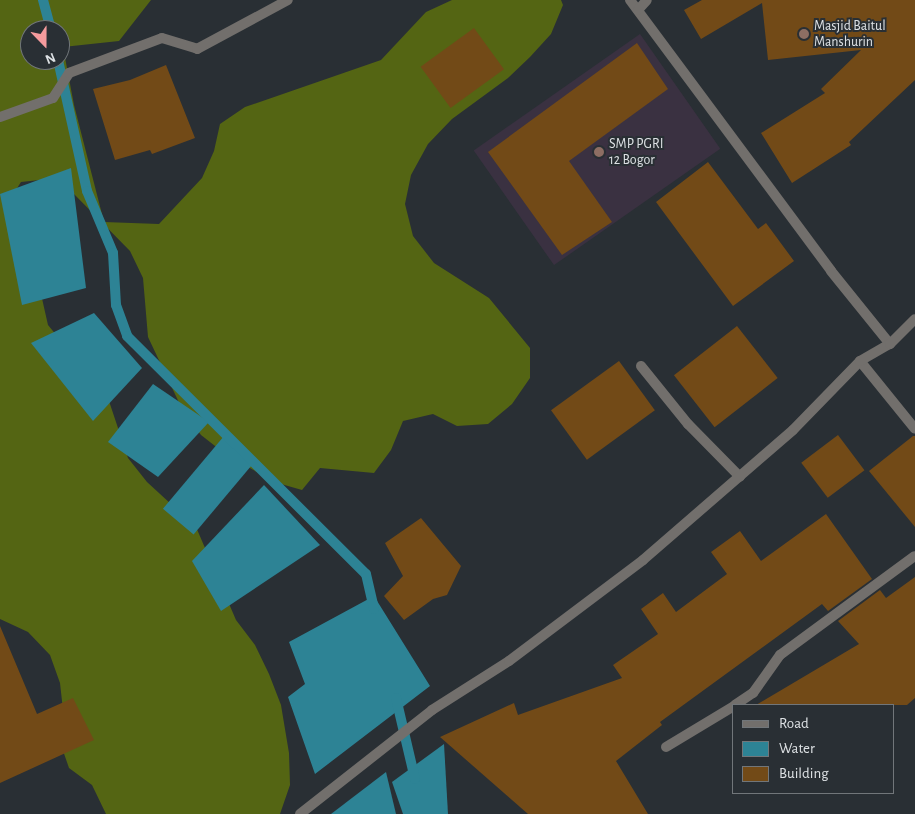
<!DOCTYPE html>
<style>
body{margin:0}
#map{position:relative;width:915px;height:814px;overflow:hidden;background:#292f34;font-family:"Alegreya Sans",sans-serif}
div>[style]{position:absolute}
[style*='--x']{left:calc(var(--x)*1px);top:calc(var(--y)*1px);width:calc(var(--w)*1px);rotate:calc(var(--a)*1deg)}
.education>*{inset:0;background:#3a3141;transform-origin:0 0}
.forest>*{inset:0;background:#546513}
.water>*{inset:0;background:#2d8395;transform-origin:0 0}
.stream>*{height:10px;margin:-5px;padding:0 5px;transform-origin:5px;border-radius:5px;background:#2d8395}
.building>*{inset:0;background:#724a17;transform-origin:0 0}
.minor>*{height:10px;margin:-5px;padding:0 5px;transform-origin:5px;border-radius:5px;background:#726f6c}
.dots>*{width:14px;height:14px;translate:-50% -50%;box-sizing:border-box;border:2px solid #292f34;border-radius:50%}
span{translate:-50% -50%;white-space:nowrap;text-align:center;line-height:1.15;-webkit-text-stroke:4px #292f34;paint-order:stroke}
.poi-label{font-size:14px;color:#dde1e4}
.left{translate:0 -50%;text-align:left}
.legend{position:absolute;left:732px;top:704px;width:162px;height:90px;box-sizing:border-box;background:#292f34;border:1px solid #71767a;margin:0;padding:6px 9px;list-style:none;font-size:15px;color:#dde1e4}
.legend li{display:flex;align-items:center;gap:10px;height:25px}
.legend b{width:25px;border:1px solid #71767a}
.north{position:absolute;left:20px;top:20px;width:50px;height:50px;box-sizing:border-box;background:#292f34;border:1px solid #71767a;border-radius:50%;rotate:158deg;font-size:14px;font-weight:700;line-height:20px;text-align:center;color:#dde1e4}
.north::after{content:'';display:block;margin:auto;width:18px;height:22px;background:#f59b9d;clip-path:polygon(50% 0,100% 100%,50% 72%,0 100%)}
</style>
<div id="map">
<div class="education">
<i style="left:640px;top:34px;width:140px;height:203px;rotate:55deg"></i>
</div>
<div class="forest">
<i style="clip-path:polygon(evenodd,0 0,151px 0,119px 41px,63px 47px,74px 105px,104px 222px,159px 224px,202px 178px,214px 151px,220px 124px,245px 107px,381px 60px,426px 12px,452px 0,561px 0,563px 5px,551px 34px,530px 57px,508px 78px,452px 119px,428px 144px,411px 175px,405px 204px,413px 236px,434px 263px,489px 298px,530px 348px,530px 378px,512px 404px,488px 424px,457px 426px,433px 414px,403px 421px,391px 450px,374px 473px,320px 468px,302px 490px,274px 482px,224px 453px,201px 435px,183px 411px,148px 337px,143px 278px,130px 251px,72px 192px,49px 179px,21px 182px,5px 207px,41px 294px,48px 325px,108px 398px,128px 458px,147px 482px,196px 527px,236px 620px,255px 645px,269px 674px,281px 705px,289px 753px,290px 785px,280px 814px,106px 814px,92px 785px,69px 768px,60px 742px,63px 710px,60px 683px,50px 655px,28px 632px,0 619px,0 0,30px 30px,60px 30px,60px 60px,30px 60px,30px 30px)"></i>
</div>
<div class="water">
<i style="clip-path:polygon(71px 168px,86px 288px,22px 305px,0 194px)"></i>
<i style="clip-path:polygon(94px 313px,142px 368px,93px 421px,31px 343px)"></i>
<i style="clip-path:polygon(153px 384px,209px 422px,158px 477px,108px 442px)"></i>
<i style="left:224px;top:436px;width:40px;height:95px;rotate:40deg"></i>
<i style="clip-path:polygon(264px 485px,320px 545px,221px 611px,192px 561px)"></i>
<i style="clip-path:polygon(374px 596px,430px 686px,315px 774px,288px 697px,305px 684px,289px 642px)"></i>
<i style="clip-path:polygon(444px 744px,448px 814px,403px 814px,392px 782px)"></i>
<i style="clip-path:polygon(386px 772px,396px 814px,331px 814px)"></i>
</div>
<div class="stream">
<i style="--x:43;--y:0;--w:31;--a:75"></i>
<i style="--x:58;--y:60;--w:134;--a:77.5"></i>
<i style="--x:87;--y:191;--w:67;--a:67.2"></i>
<i style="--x:113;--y:253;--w:52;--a:86.7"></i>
<i style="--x:116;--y:305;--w:33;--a:70"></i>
<i style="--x:127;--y:336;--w:337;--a:44.9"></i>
<i style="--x:366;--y:574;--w:36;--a:77"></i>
<i style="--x:396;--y:698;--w:83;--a:76.8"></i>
</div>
<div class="building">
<i style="clip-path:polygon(702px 0,915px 0,915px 80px,849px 142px,851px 145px,792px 183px,761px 133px,825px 93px,821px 89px,861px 50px,768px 60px,762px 3px,701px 39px,684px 10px)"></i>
<i style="left:474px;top:28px;width:51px;height:66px;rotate:54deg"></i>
<i style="clip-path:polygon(637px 43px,668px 89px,569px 161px,612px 222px,562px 255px,488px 152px)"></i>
<i style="clip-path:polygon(166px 65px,195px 138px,152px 154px,150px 150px,115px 160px,93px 89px,130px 80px)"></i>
<i style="clip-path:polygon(708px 162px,758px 229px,766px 223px,794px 261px,733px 306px,656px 202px)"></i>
<i style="left:737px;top:326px;width:66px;height:80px;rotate:52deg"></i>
<i style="left:619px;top:361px;width:61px;height:84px;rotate:54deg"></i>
<i style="left:838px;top:435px;width:44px;height:46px;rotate:53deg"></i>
<i style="clip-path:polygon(913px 436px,915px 436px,915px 527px,869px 471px)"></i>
<i style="clip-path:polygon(826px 514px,872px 579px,828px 611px,822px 604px,660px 722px,662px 725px,616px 761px,648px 814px,528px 814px,440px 737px,514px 703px,518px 715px,622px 678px,613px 665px,658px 634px,641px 609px,663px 593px,676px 612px,727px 574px,711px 552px,740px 531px,761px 561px)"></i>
<i style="clip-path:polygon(421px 518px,461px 566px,447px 595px,433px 599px,404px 620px,384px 596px,403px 576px,385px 543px)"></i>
<i style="clip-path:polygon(915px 577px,915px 698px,907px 705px,756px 705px,859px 644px,838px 621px,880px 590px,886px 598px)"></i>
<i style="clip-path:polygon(0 626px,37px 714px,73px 698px,94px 740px,0 783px)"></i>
</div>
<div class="minor">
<i style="--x:630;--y:0;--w:337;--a:53.4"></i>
<i style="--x:831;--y:271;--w:94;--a:51.1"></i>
<i style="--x:638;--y:10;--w:13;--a:-48"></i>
<i style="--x:0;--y:117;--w:56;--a:-19.7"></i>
<i style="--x:53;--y:98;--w:30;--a:-57"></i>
<i style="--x:69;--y:73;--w:99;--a:-20.6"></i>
<i style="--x:162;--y:38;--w:37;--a:17"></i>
<i style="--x:197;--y:49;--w:103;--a:-28.3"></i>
<i style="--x:860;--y:361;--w:87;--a:51"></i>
<i style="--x:641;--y:366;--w:75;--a:51"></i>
<i style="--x:688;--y:424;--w:74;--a:45.5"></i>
<i style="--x:735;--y:705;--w:22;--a:-34"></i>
<i style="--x:753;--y:693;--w:47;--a:-54.6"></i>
<i style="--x:780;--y:655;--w:167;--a:-36.3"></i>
<i style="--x:666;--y:747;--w:79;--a:-31.1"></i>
<i style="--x:300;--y:814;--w:168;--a:-38.2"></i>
<i style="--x:432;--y:710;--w:91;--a:-32.5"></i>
<i style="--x:509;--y:661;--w:168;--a:-37"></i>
<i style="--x:643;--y:560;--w:198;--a:-40.9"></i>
<i style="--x:793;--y:430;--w:96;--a:-45.8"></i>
<i style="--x:860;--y:361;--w:34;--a:-30"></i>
<i style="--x:890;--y:344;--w:35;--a:-45"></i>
</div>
<div class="dots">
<i style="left:804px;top:34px;background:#8d6e63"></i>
<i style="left:599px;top:152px;background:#8d6e63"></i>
</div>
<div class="poi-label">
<span class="left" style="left:814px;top:34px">Masjid Baitul<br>Manshurin</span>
<span class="left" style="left:609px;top:152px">SMP PGRI<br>12 Bogor</span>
</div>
<ul class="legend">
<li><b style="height:6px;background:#726f6c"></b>Road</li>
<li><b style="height:14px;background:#2d8395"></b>Water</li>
<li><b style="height:14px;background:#724a17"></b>Building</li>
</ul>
<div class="north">N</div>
</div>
